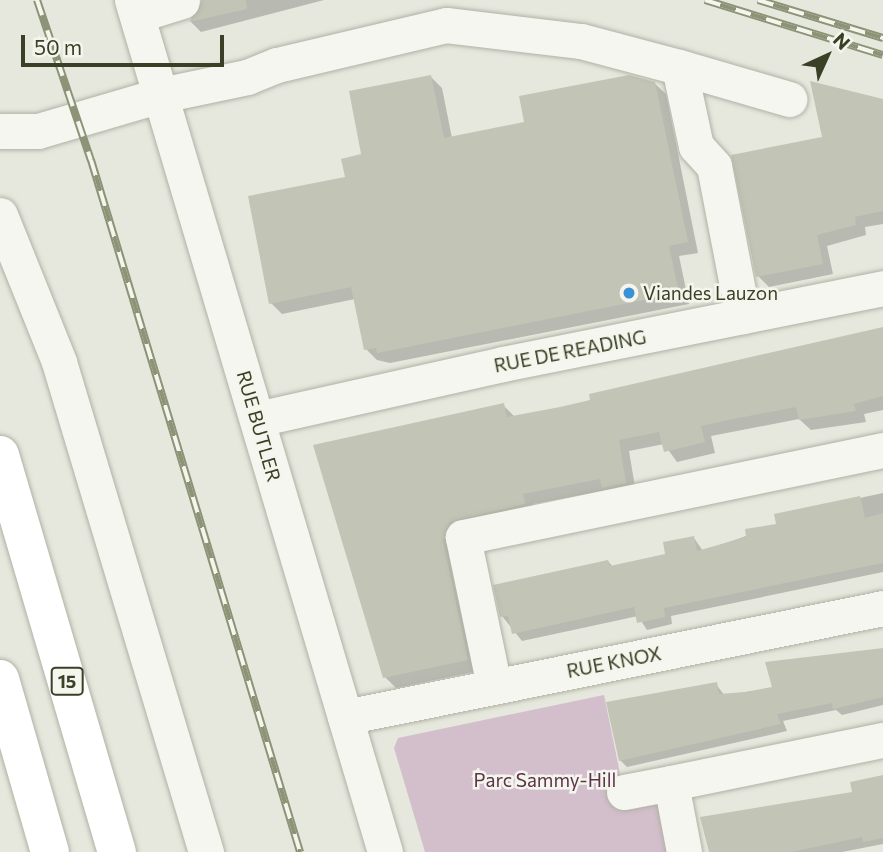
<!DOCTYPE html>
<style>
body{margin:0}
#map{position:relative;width:883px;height:852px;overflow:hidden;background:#e6e8de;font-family:Commissioner,sans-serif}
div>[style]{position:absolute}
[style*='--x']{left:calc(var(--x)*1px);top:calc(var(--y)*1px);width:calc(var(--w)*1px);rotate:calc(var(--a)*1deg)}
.green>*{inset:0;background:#d3becc}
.shadow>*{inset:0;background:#0003}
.building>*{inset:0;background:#c2c5b5}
.roads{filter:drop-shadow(0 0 2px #afb2a3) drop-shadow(0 0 2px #afb2a3)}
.minor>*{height:35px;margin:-17.5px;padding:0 17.5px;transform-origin:17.5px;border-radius:17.5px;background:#f5f6f0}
.highway>*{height:38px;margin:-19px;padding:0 19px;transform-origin:19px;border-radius:19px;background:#fff}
.rail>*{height:8px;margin-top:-4px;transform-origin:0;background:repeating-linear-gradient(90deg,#f4f6ed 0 16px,#8c9376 0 32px);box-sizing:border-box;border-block:2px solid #8c9376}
.dots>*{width:19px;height:19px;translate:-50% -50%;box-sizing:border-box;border:4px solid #f4f6ed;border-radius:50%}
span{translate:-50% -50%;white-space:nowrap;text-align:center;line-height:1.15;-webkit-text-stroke:5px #f4f6ed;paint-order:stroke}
.shield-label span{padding:2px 5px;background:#f4f6ed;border:2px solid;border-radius:5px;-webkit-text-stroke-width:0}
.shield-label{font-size:18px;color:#3a4026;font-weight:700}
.poi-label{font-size:19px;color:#3a4026}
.left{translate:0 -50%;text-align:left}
.street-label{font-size:19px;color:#3a4026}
.park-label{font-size:19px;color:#5c334b}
.north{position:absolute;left:792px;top:21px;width:70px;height:70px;-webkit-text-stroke:5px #f4f6ed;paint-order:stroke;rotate:45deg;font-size:19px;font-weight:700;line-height:28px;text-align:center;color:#3a4026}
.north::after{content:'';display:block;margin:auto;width:24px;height:32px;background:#3a4026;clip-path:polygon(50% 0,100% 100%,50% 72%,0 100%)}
.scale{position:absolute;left:21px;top:35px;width:203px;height:32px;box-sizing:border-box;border:4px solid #3a4026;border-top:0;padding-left:9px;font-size:21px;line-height:24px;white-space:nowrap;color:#3a4026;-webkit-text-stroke:5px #f4f6ed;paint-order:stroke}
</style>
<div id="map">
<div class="green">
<i style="clip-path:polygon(604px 695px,625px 798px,663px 791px,675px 852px,425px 852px,394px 748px,398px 738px)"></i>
</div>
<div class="shadow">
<i style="clip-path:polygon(203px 0,324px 0,201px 32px,191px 22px)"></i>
<i style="clip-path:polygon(431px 77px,442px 88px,452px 138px,526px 123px,654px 83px,666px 94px,698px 253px,679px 256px,689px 304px,390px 363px,377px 360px,366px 349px,355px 299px,282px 314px,271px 303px,347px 179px)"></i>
<i style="clip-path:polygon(883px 102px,883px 224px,865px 227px,866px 235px,827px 246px,833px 274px,769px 287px,758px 276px,824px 138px)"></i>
<i style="clip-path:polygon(883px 329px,883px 410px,864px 414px,866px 422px,811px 430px,799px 419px,711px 436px,715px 453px,677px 462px,664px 444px,629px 451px,636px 493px,607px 490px,533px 504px,535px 514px,461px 532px,478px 671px,396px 688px,385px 677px,316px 446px,503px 405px,515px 417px,560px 408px)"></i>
<i style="clip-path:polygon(883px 493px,883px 572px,671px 616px,672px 624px,647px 630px,638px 616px,522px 641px,502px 616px,608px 561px,613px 567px,667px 555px,694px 538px,703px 551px,778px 525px,776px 516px)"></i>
<i style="clip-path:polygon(883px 649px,883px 705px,842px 715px,836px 710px,783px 721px,787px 731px,627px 767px,620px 760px,716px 684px,724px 695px,774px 688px)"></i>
<i style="clip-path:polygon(883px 790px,883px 844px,842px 852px,711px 852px)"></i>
</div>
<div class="building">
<i style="clip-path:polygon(202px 0,246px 0,247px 9px,189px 22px)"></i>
<i style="clip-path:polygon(431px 75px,444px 138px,524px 122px,519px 96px,629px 75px,655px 82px,688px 242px,669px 246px,679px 293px,377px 353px,376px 348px,364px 350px,351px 287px,269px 304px,248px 196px,345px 177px,341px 159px,361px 154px,349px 91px)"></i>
<i style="clip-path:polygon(810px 81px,883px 99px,883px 211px,855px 217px,856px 225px,817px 235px,823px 264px,756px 277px,731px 155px,822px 137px)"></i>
<i style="clip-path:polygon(883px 327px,883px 396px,854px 404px,856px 411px,799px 420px,796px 407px,733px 419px,701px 426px,705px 442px,664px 452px,659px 432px,619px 440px,626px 483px,602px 488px,600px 479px,523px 494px,525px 504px,450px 522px,443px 541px,468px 660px,383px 678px,313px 445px,504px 403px,507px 417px,560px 407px,590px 400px,589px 394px)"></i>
<i style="clip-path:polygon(860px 496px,865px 518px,883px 513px,883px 563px,664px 608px,665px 617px,637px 623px,634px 607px,512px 634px,508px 616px,500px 617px,493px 585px,608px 560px,610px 566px,665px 554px,663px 542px,694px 536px,697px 551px,746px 537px,745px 529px,776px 524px,774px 514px)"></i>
<i style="clip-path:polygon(883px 648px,883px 697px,833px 709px,832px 703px,777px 714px,781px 724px,619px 761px,606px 702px,717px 682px,719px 694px,745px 692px,772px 687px,765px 662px)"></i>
<i style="clip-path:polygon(883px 775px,883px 838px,863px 842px,862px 837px,792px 852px,709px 852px,700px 817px,852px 792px,850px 782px)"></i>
</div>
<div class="roads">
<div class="minor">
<i style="--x:132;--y:0;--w:889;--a:73.46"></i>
<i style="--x:137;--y:15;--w:47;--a:-17.3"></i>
<i style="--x:679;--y:67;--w:115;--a:16.2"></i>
<i style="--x:0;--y:131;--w:38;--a:0"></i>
<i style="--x:38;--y:131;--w:128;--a:-16.3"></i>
<i style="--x:161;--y:95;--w:88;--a:-11.8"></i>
<i style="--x:247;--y:77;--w:32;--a:-22"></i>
<i style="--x:277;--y:65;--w:174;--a:-13.3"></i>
<i style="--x:446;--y:25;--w:136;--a:6.8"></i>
<i style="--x:581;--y:41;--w:101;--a:14.9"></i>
<i style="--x:679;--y:67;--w:81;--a:77.9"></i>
<i style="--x:696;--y:146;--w:27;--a:48"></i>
<i style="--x:714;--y:166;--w:153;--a:79.1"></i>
<i style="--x:0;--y:215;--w:158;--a:68.1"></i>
<i style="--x:59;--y:362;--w:512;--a:73.3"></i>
<i style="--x:257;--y:419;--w:252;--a:-12.6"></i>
<i style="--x:503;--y:364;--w:388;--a:-11.3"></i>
<i style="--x:494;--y:686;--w:152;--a:-101.8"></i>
<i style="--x:463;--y:537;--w:429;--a:-11.7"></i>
<i style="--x:345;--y:717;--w:549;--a:-11.45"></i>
<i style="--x:624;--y:792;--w:48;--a:-10.8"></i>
<i style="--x:684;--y:852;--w:70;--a:-100.7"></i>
<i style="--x:671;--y:783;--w:216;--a:-11.5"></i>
</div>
<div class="highway">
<i style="--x:0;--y:455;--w:414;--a:73.6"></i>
<i style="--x:0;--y:679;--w:180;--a:73.9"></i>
</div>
</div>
<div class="rail">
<i style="--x:37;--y:0;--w:169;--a:71.4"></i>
<i style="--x:91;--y:160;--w:723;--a:73.19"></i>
<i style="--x:705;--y:0;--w:186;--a:17.2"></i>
<i style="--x:758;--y:0;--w:131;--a:16.9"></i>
</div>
<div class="dots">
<i style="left:629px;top:293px;background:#3a91d5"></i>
</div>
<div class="shield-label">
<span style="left:67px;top:681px">15</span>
</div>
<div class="poi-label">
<span class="left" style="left:643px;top:293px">Viandes Lauzon</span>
</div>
<div class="street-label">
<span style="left:570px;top:351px;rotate:-11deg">RUE DE READING</span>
<span style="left:259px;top:426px;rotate:74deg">RUE BUTLER</span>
<span style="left:614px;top:662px;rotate:-11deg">RUE KNOX</span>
</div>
<div class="park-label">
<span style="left:545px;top:780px">Parc Sammy-Hill</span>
</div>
<div class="north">N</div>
<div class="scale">50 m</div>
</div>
